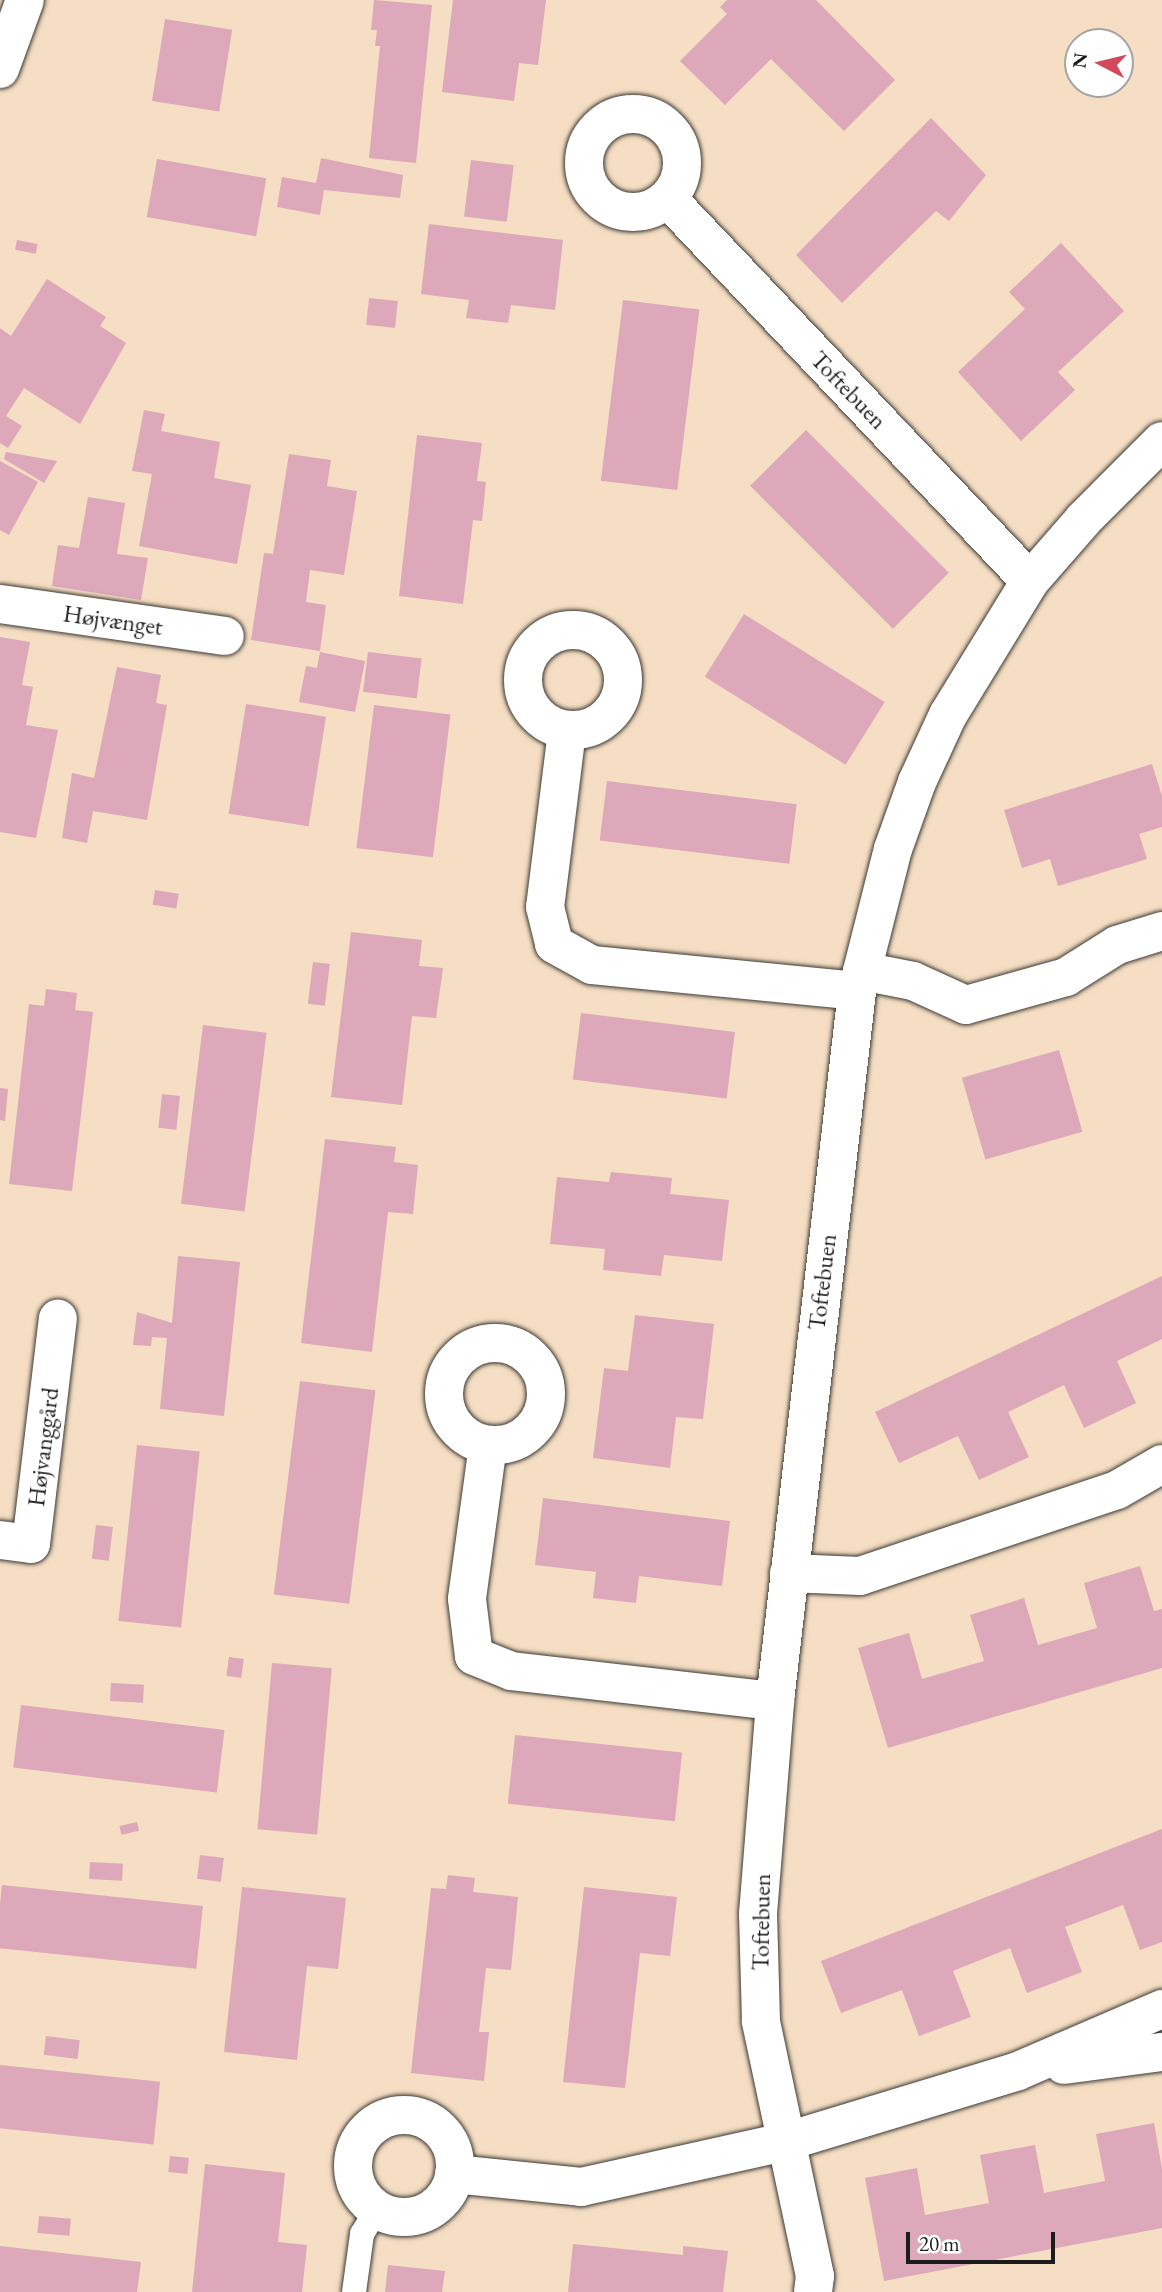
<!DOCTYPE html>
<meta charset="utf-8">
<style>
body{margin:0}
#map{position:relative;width:1162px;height:2292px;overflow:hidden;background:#f5dec3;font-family:"EB Garamond",serif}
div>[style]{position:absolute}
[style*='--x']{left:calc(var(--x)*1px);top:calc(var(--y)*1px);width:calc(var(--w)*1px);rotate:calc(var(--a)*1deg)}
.building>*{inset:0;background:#dca8ba;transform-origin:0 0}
.roads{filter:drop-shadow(0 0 2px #3d3935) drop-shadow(0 0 2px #3d3935)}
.service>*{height:24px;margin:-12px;padding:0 12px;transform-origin:12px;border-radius:12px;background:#fff}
.minor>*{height:38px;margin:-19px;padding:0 19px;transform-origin:19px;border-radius:19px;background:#fff}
.minor>.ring{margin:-19px;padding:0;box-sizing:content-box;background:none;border:38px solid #fff;border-radius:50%}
.tertiary>*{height:38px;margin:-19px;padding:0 19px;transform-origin:19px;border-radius:19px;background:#fff}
span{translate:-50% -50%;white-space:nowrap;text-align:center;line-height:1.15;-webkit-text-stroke:6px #fff;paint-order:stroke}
.street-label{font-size:24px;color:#1c1c1c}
.north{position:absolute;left:1064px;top:28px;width:70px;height:70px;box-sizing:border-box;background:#fff;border:2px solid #a4a4a4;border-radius:50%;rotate:277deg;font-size:19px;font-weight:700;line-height:28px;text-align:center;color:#1c1c1c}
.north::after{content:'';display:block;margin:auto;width:24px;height:32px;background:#d1495b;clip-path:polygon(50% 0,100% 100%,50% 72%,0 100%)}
.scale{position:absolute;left:906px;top:2232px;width:149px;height:32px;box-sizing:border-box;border:4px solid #1c1c1c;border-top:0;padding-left:9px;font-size:21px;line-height:24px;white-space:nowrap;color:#1c1c1c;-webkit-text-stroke:5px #fff;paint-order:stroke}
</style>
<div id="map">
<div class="building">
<i style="clip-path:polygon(374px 0,432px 5px,416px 163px,369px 158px,380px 46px,375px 46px,377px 30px,371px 30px)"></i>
<i style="clip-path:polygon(453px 0,546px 0,538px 65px,519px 63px,514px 101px,442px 92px)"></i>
<i style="clip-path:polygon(727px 0,816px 0,895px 80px,844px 131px,771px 59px,725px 105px,680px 61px,727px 14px,720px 7px)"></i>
<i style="left:165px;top:19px;width:68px;height:83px;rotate:9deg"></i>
<i style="clip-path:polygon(931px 118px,986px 175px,949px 221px,936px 211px,842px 303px,796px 255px)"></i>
<i style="clip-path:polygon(321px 158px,403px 175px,400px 198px,324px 190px,320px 215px,277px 207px,282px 177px,316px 183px)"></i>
<i style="left:157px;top:159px;width:111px;height:59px;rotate:10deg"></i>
<i style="left:471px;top:160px;width:43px;height:57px;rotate:7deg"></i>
<i style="clip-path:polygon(429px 224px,563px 240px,555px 310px,511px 305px,508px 323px,466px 318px,469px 300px,421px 294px)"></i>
<i style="left:17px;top:240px;width:21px;height:10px;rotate:11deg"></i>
<i style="clip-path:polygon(1061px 243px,1124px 311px,1058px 372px,1075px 390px,1021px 441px,958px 372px,1025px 309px,1009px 292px)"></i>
<i style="clip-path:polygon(47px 279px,106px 317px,100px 326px,126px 343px,80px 424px,24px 388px,6px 416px,22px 426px,8px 448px,0 443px,0 328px,11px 336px)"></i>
<i style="left:369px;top:298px;width:29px;height:27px;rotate:6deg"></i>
<i style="left:623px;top:300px;width:77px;height:182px;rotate:7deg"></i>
<i style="clip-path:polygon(144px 410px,165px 414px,161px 431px,220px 442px,214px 478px,251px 485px,237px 564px,139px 546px,152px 474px,132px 471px)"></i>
<i style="left:806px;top:430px;width:202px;height:79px;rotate:45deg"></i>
<i style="clip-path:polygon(417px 435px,482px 443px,477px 481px,486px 482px,482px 521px,473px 520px,463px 604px,399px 596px)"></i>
<i style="clip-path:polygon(6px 452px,57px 461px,44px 483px,4px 459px)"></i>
<i style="clip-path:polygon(289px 454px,331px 460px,327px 486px,357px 491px,344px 575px,310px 570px,306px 602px,326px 605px,320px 651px,251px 640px,264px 553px,273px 554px)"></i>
<i style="clip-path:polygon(0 461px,38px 482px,9px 535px,0 530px)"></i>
<i style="clip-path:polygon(88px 497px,125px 503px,117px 554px,148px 558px,141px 600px,52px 586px,58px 545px,79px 548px)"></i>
<i style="left:744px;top:614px;width:166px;height:74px;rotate:32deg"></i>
<i style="clip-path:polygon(0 637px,30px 642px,22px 685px,33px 687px,26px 725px,58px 730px,36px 838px,0 832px)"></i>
<i style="clip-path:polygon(320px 652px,365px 661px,355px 712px,299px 702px,306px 666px,317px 668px)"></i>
<i style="left:368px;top:652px;width:54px;height:40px;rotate:7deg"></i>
<i style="clip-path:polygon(117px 667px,161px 675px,156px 703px,167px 705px,147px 820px,93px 811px,87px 843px,62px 838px,72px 773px,94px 778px)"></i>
<i style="left:246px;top:704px;width:81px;height:111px;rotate:9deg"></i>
<i style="left:374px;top:705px;width:77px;height:144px;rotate:7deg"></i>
<i style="clip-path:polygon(1152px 764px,1162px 796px,1162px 827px,1139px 834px,1147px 859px,1058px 886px,1050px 859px,1022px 868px,1004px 810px)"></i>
<i style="left:607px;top:781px;width:191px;height:60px;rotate:7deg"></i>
<i style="left:155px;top:890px;width:24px;height:15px;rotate:9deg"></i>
<i style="clip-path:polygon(351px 932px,422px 940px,419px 966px,443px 968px,436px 1018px,412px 1016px,402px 1105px,331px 1097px)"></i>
<i style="left:313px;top:962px;width:17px;height:42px;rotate:7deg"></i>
<i style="clip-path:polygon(46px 989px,77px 993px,75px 1010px,93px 1012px,72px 1191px,9px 1184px,29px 1004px,44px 1006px)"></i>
<i style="left:581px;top:1013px;width:155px;height:67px;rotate:7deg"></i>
<i style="left:203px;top:1025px;width:64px;height:180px;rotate:7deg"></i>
<i style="left:1059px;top:1050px;width:85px;height:101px;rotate:74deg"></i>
<i style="clip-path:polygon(0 1088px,8px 1089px,5px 1121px,0 1120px)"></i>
<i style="left:162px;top:1094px;width:18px;height:34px;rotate:6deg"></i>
<i style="clip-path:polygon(325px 1139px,396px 1147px,394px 1162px,418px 1165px,413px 1214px,388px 1212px,372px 1352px,301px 1343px)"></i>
<i style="clip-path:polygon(611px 1172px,672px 1178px,670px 1194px,729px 1200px,722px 1261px,664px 1255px,661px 1276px,603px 1270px,605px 1249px,550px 1244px,557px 1177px,609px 1182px)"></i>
<i style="clip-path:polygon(178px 1256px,240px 1262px,224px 1416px,160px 1409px,167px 1338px,152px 1337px,151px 1346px,133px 1345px,137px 1312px,172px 1323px)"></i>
<i style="clip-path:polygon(1162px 1276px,1162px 1339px,1117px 1361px,1136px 1403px,1084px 1428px,1064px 1385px,1008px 1412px,1029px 1457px,979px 1480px,958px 1436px,899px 1463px,875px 1412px)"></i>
<i style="clip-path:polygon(635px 1315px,714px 1324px,703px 1419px,676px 1417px,670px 1468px,593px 1458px,604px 1368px,628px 1371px)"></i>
<i style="left:300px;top:1381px;width:76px;height:215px;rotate:7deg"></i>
<i style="left:137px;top:1445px;width:63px;height:177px;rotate:6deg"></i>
<i style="clip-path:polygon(543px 1498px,730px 1521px,722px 1586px,639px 1576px,636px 1603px,593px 1598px,596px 1572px,535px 1565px)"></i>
<i style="left:96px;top:1525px;width:17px;height:34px;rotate:7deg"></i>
<i style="clip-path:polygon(1140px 1566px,1154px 1611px,1162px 1609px,1162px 1668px,888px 1748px,858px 1648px,909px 1633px,922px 1679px,984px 1661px,970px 1615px,1024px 1598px,1038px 1645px,1097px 1628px,1084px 1583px)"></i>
<i style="left:229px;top:1657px;width:15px;height:19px;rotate:8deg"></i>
<i style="left:272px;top:1663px;width:60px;height:167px;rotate:5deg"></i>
<i style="left:111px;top:1683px;width:33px;height:18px;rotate:3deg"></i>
<i style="left:21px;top:1705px;width:205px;height:63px;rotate:7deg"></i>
<i style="left:515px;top:1735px;width:168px;height:69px;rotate:6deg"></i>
<i style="left:137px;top:1822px;width:9px;height:18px;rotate:77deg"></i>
<i style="clip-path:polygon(1162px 1829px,1162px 1942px,1140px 1950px,1123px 1905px,1065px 1927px,1082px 1972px,1027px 1993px,1010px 1948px,953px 1971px,971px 2017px,919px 2036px,902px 1990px,841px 2013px,821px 1961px)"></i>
<i style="left:200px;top:1855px;width:24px;height:24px;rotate:7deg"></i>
<i style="left:90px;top:1862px;width:33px;height:17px;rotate:3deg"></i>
<i style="clip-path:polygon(448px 1875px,475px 1878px,473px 1892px,518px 1897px,511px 1970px,486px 1968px,479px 2032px,489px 2032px,484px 2081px,411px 2073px,431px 1888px,446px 1889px)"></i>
<i style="left:2px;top:1885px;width:202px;height:63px;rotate:6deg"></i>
<i style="clip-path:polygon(242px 1887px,346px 1898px,338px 1969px,307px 1966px,297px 2060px,224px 2052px)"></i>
<i style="clip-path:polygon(584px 1887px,677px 1897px,670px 1956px,640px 1953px,625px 2088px,563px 2082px)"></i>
<i style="left:46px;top:2036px;width:34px;height:19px;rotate:7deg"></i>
<i style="left:0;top:2065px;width:161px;height:63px;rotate:6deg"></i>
<i style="clip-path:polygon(1154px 2123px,1162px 2169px,1162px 2228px,884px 2281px,865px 2178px,917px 2168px,925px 2215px,989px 2203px,980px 2155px,1035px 2145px,1044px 2193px,1105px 2181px,1096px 2134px)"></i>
<i style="left:170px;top:2156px;width:19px;height:16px;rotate:6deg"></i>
<i style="clip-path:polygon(205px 2164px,285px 2173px,278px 2242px,307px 2245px,302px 2292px,192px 2292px)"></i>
<i style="left:39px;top:2216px;width:32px;height:17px;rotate:5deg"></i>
<i style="clip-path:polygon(573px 2244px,683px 2255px,683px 2246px,728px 2251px,723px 2292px,568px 2292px)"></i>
<i style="clip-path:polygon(0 2246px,141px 2262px,137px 2292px,0 2292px)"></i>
<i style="clip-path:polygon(388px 2265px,445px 2271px,442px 2292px,385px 2292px)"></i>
</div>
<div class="roads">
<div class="service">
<i style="--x:354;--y:2292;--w:59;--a:-82.1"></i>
<i style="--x:362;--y:2234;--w:29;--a:-59"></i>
</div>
<div class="minor">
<i class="ring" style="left:584px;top:114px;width:60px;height:60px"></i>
<i style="--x:668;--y:199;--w:526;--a:46.54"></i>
<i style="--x:0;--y:604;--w:227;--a:8.1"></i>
<i class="ring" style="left:523px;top:630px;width:62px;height:62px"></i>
<i style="--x:567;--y:731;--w:177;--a:97.1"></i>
<i style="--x:545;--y:907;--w:38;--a:76"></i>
<i style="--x:554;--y:944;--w:43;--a:28.9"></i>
<i style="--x:592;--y:965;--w:266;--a:5.6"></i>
<i style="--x:862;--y:971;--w:52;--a:11.1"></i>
<i style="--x:913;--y:981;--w:58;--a:24.4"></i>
<i style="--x:966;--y:1005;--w:104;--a:-15.6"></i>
<i style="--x:1066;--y:977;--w:60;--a:-32.1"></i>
<i style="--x:1117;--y:945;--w:47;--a:-17.3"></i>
<i class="ring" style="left:444px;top:1343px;width:64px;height:64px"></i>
<i style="--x:488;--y:1445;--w:155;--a:97.8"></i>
<i style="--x:467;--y:1599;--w:57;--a:83"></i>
<i style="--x:474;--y:1656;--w:40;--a:22"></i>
<i style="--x:511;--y:1671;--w:266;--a:6.5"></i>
<i style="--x:0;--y:1540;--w:31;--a:7"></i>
<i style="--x:31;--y:1544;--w:227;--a:-83.2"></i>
<i style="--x:789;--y:1573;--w:71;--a:2.4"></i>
<i style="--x:860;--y:1576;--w:271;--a:-18.5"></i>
<i style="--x:1117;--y:1490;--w:52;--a:-30"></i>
<i style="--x:1064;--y:2065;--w:99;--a:-7.6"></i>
<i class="ring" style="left:353px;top:2115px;width:64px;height:64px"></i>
<i style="--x:454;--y:2174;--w:128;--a:5.8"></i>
<i style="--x:581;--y:2187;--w:212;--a:-12.5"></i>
<i style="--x:788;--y:2141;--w:240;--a:-16.9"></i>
<i style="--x:1018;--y:2071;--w:157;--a:-23.3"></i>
<i style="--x:813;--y:2292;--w:16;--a:-83"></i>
<i style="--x:815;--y:2276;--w:261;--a:-102"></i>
<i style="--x:761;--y:2021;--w:107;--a:-91.6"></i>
<i style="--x:758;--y:1914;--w:214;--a:-85.4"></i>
<i style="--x:775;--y:1701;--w:715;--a:-83.41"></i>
<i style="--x:857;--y:991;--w:146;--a:-75.8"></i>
<i style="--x:893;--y:849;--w:71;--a:-70.3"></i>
<i style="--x:917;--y:782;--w:74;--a:-65.2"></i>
<i style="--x:948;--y:715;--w:157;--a:-58.5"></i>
<i style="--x:1030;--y:581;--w:82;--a:-48.9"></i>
<i style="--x:1084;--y:519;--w:110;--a:-45"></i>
</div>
<div class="tertiary">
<i style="--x:0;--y:69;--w:73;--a:-70.1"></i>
</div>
</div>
<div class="street-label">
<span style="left:849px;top:390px;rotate:46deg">Toftebuen</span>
<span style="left:113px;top:620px;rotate:8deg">Højvænget</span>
<span style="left:822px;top:1282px;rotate:-83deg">Toftebuen</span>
<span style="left:43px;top:1447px;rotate:-83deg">Højvanggård</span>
<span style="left:761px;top:1922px;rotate:-89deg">Toftebuen</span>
</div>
<div class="north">N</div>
<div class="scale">20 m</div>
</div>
